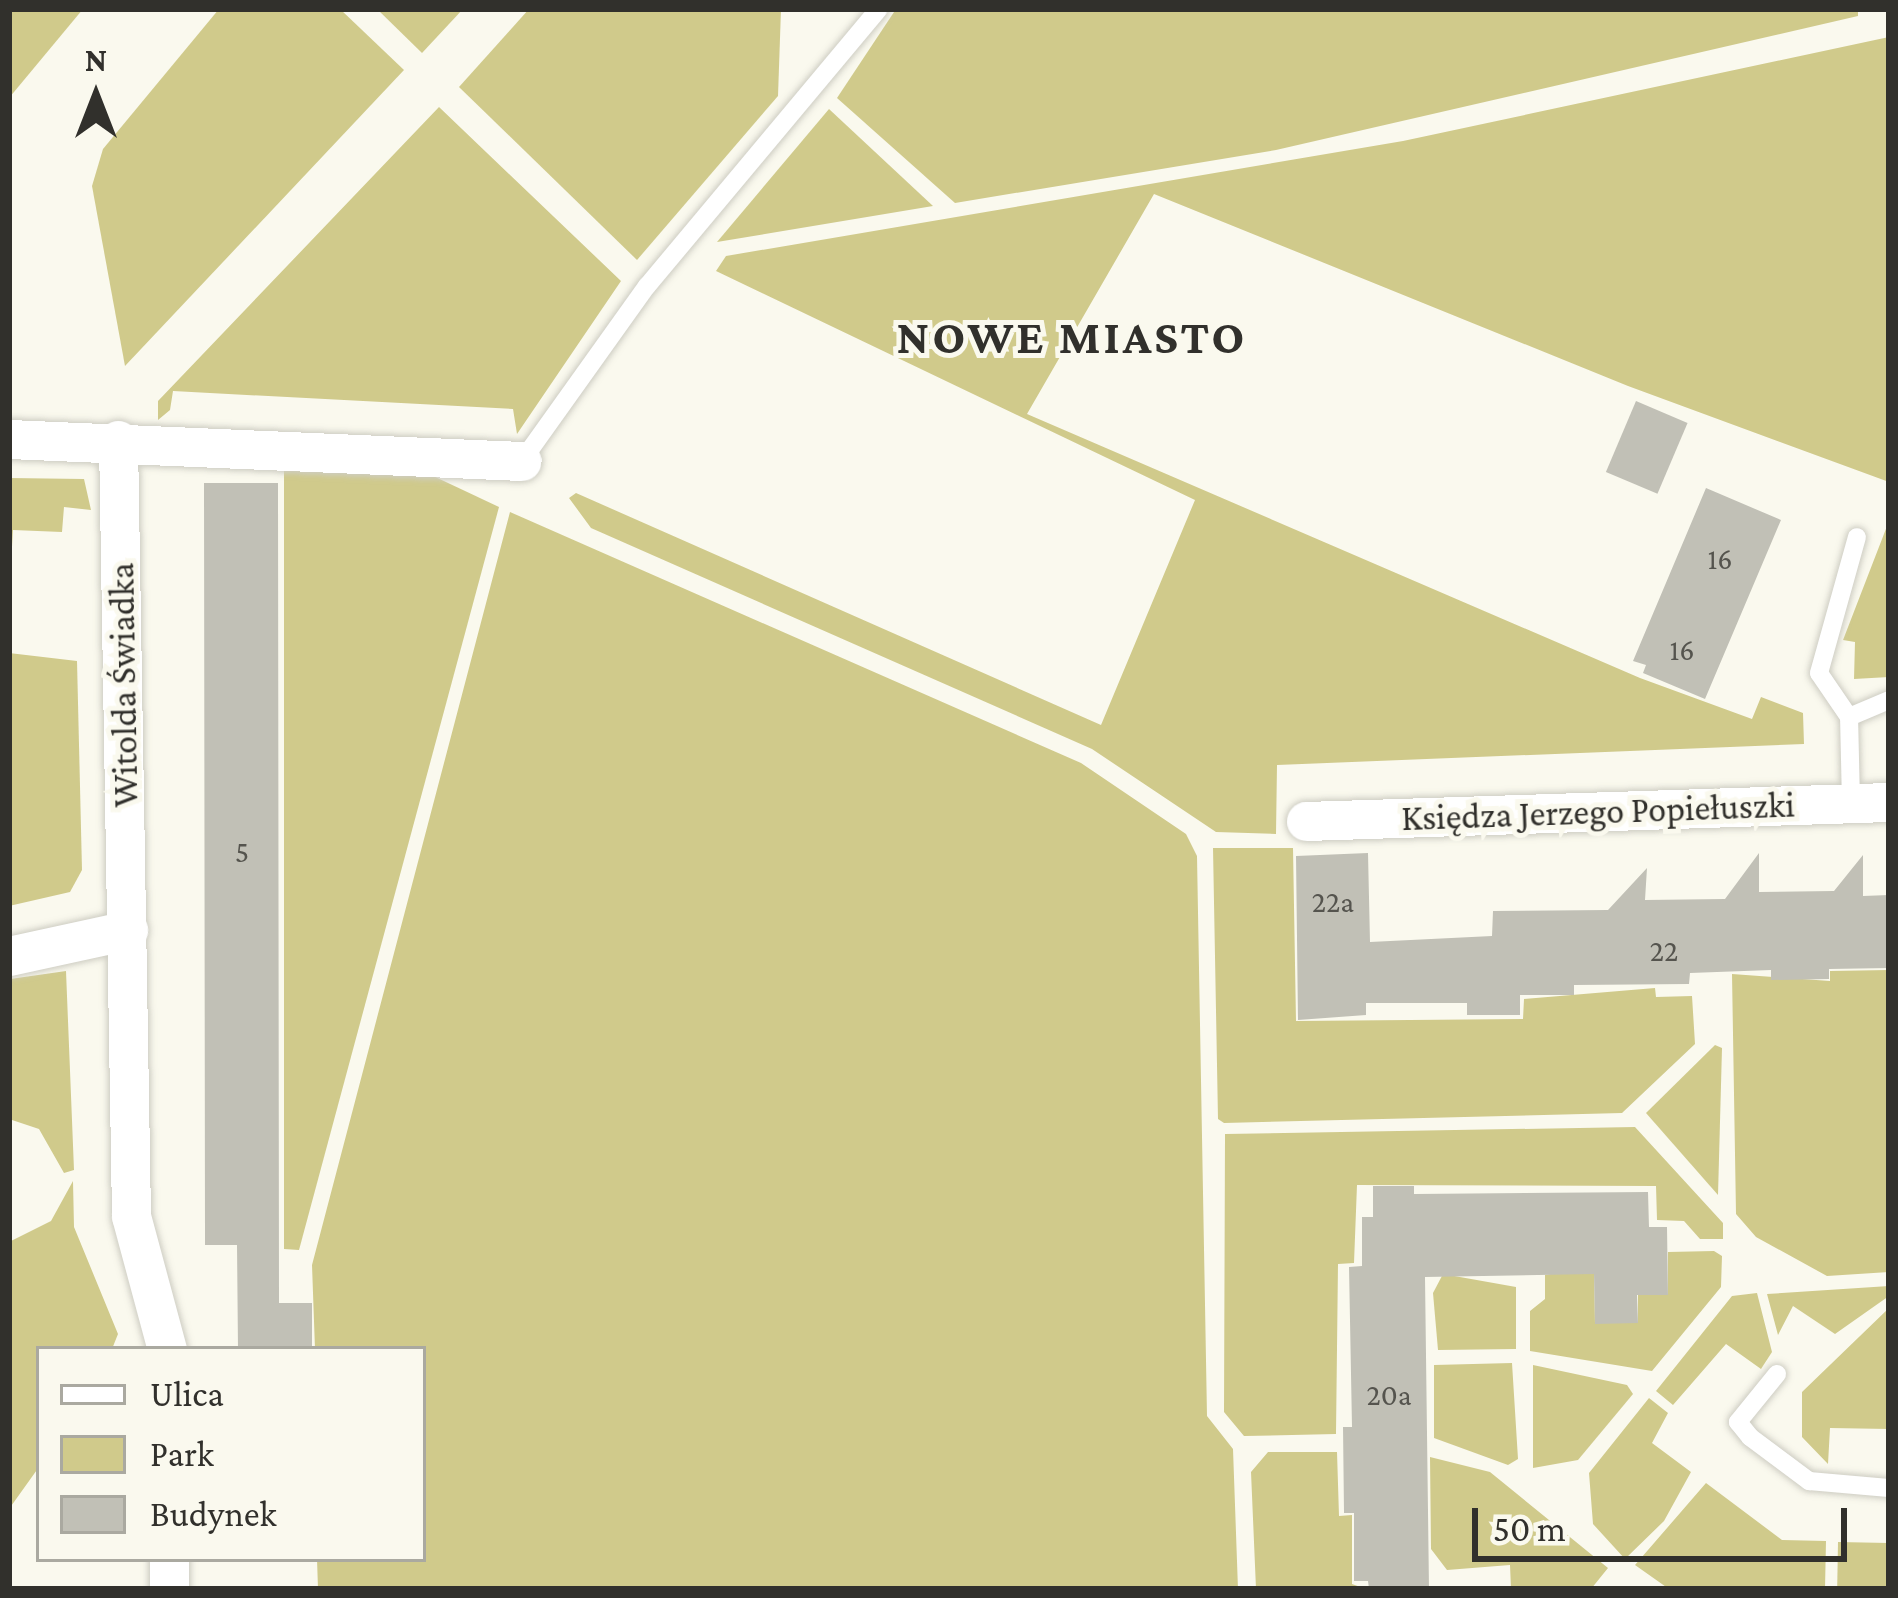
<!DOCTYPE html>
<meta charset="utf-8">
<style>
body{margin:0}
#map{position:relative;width:1898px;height:1598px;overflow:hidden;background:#faf9ee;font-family:"Crimson Pro",serif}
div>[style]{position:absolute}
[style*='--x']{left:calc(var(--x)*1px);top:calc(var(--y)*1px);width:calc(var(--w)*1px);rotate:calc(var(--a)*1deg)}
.green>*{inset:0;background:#d0ca8b;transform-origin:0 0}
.building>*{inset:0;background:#c1c0b6;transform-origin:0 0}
.roads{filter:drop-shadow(0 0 3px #cecdc3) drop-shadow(0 0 3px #cecdc3)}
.lane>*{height:18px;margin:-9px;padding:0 9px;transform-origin:9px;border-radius:9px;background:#fff}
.street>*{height:39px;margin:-19.5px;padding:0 19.5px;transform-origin:19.5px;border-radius:19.5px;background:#fff}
span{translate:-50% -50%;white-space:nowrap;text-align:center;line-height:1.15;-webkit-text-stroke:10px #faf9ee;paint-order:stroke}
.number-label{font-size:30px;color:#55544e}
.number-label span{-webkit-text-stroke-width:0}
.street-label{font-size:36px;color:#31302c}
.district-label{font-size:48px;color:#31302c;font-weight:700;letter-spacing:3px}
.frame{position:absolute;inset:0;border:12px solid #31302c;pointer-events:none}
.legend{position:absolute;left:36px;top:1346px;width:390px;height:216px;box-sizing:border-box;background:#faf9ee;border:3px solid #aaa9a0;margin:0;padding:15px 21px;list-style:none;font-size:36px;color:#31302c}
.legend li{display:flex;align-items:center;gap:24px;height:60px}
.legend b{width:60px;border:3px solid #aaa9a0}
.north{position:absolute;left:36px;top:36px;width:120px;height:120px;-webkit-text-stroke:9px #faf9ee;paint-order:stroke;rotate:0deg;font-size:33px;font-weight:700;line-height:48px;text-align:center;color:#31302c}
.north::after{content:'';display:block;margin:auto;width:42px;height:54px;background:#31302c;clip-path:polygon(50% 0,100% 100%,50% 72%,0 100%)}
.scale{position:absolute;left:1472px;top:1508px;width:375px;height:54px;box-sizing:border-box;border:6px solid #31302c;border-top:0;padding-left:15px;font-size:36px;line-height:42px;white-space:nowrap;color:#31302c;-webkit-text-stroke:9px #faf9ee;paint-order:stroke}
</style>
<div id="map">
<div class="green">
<i style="clip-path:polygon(9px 9px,83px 9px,9px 98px)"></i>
<i style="clip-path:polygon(219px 9px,340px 9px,404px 70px,125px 366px,92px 186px,103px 149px)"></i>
<i style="clip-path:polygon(377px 9px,463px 9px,422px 53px)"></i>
<i style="clip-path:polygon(529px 9px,781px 9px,778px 96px,637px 260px,459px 87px)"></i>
<i style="clip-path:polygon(896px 9px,1858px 9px,1858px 16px,1276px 150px,955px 203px,837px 98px)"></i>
<i style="clip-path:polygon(1889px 37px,1889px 482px,1628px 386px,1154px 194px,1027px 414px,1640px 678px,1752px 719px,1761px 697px,1803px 713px,1804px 744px,1277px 765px,1276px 834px,1216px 832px,1092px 749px,591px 528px,569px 498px,576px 493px,1101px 725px,1195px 500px,716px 271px,726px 256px,1403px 141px)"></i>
<i style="clip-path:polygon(439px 107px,621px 281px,517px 434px,513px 409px,173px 391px,170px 410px,158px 420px,158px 401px)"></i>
<i style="clip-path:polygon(829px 109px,933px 206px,717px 242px)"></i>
<i style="clip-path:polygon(284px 460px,412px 466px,499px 507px,299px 1250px,284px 1249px)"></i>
<i style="clip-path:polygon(9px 478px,84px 479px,91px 510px,64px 507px,62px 532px,13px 530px,9px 598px)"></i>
<i style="clip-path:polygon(510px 512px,1081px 763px,1186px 834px,1197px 856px,1207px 1416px,1233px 1449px,1238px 1589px,318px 1589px,317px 1559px,423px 1559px,423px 1349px,315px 1349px,312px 1265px)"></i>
<i style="clip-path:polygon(1889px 521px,1889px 677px,1854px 679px,1855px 642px,1843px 640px)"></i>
<i style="clip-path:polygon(9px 653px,77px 661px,82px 870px,70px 892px,9px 906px)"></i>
<i style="clip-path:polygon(1213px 848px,1293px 848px,1296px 1021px,1523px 1019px,1524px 999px,1655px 988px,1656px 997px,1692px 996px,1695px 1044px,1622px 1113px,1224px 1123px,1218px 1119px)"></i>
<i style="clip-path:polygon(1889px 970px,1889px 1272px,1827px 1276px,1756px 1237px,1736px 1214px,1732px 974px,1830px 981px,1830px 971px)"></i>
<i style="clip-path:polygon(66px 971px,74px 1170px,64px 1173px,39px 1129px,9px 1119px,9px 993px,10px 979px)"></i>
<i style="clip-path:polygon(1715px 1045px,1722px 1048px,1718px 1195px,1646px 1113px)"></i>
<i style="clip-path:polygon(1635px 1127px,1723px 1223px,1723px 1239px,1700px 1239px,1684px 1221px,1657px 1220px,1656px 1186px,1357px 1185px,1354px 1263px,1338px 1264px,1336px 1434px,1244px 1436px,1224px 1412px,1225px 1134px)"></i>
<i style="clip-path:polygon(73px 1181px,74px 1227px,118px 1334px,112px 1349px,39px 1349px,39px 1467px,9px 1509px,9px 1242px,51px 1221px)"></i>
<i style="clip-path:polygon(1714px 1251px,1722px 1256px,1721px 1287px,1652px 1371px,1530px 1351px,1530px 1311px,1545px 1299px,1545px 1275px,1594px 1266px,1595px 1323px,1638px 1323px,1638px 1295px,1668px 1294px,1668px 1252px)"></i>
<i style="clip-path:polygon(1443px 1274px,1516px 1287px,1516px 1349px,1438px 1350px,1433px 1293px)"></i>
<i style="clip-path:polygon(1889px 1286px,1889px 1296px,1835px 1334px,1793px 1306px,1778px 1335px,1767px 1294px)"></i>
<i style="clip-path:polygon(1757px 1293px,1772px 1352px,1761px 1369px,1726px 1344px,1673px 1405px,1656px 1391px,1732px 1296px)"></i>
<i style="clip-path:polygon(1889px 1308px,1889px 1429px,1830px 1428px,1828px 1464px,1802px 1437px,1802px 1392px)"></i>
<i style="clip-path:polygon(1512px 1363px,1518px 1459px,1508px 1465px,1434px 1438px,1434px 1365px)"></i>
<i style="clip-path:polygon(1533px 1365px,1627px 1385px,1633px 1394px,1578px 1460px,1533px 1468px)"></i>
<i style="clip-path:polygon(1649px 1398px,1668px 1413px,1652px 1443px,1691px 1472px,1664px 1521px,1625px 1559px,1593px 1524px,1589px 1473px)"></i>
<i style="clip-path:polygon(1268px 1452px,1337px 1452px,1339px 1516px,1352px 1515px,1352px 1584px,1366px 1589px,1256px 1589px,1251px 1472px)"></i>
<i style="clip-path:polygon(1430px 1457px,1490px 1472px,1608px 1568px,1591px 1589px,1511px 1589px,1510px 1565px,1447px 1570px,1431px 1549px)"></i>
<i style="clip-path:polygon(1706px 1483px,1782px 1540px,1826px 1541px,1825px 1589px,1669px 1589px,1635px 1565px)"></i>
<i style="left:1838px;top:1542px;width:51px;height:47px;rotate:1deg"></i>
</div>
<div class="building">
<i style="left:1636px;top:401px;width:56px;height:77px;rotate:23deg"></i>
<i style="clip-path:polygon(204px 483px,278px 483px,279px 1303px,312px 1303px,312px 1349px,238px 1349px,237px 1245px,205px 1245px)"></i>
<i style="clip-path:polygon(1706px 488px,1781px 520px,1705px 699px,1643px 673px,1646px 665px,1633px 661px)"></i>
<i style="clip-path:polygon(1368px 853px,1370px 942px,1492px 936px,1493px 911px,1608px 910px,1647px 868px,1645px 900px,1725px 899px,1759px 853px,1759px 892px,1834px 891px,1863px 855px,1863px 896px,1889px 895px,1889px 968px,1829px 969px,1829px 979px,1771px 980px,1771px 970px,1690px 973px,1689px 984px,1574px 985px,1574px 995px,1520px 995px,1520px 1015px,1467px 1015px,1467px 1003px,1366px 1003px,1366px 1015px,1298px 1020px,1296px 856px)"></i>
<i style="clip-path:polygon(1373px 1186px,1414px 1186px,1414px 1194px,1648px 1192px,1649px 1227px,1667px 1227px,1668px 1295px,1637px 1295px,1638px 1323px,1595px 1324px,1594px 1274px,1425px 1277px,1429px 1589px,1369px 1589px,1368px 1581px,1354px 1581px,1354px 1513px,1344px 1513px,1343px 1427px,1352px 1427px,1349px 1267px,1362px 1266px,1362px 1217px,1373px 1217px)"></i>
</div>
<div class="roads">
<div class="lane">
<i style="--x:522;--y:461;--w:215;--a:-54.5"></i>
<i style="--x:647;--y:286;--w:361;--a:-50.1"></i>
<i style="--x:1849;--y:717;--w:53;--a:-124.3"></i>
<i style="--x:1819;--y:673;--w:141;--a:-74.4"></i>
<i style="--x:1851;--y:803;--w:86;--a:-91.3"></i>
<i style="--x:1849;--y:717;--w:43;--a:-23"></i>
<i style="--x:1777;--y:1374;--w:62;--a:129.1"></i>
<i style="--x:1738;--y:1422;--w:19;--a:51"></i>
<i style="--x:1750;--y:1437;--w:74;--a:36.7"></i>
<i style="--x:1809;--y:1481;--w:80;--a:5"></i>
</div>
<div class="street">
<i style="--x:9;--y:439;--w:513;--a:2.46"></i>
<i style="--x:118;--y:440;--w:776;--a:89.04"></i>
<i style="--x:131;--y:1216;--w:138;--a:74.9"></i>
<i style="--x:1306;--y:821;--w:583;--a:-1.87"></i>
<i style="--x:9;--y:956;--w:122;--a:-12.3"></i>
<i style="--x:169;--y:1559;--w:30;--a:90"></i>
</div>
</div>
<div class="number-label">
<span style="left:1720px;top:559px">16</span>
<span style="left:1682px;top:650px">16</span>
<span style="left:242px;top:852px">5</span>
<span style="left:1333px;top:902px">22a</span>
<span style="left:1664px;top:951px">22</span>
<span style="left:1389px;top:1395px">20a</span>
</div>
<div class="street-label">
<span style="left:124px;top:685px;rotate:-91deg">Witolda Świadka</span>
<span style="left:1598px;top:812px;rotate:-2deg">Księdza Jerzego Popiełuszki</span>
</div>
<div class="district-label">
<span style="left:1072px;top:337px">NOWE MIASTO</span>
</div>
<div class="frame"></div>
<ul class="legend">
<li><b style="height:15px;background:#fff"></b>Ulica</li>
<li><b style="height:33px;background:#d0ca8b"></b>Park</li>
<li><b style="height:33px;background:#c1c0b6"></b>Budynek</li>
</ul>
<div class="north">N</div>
<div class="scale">50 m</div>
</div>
